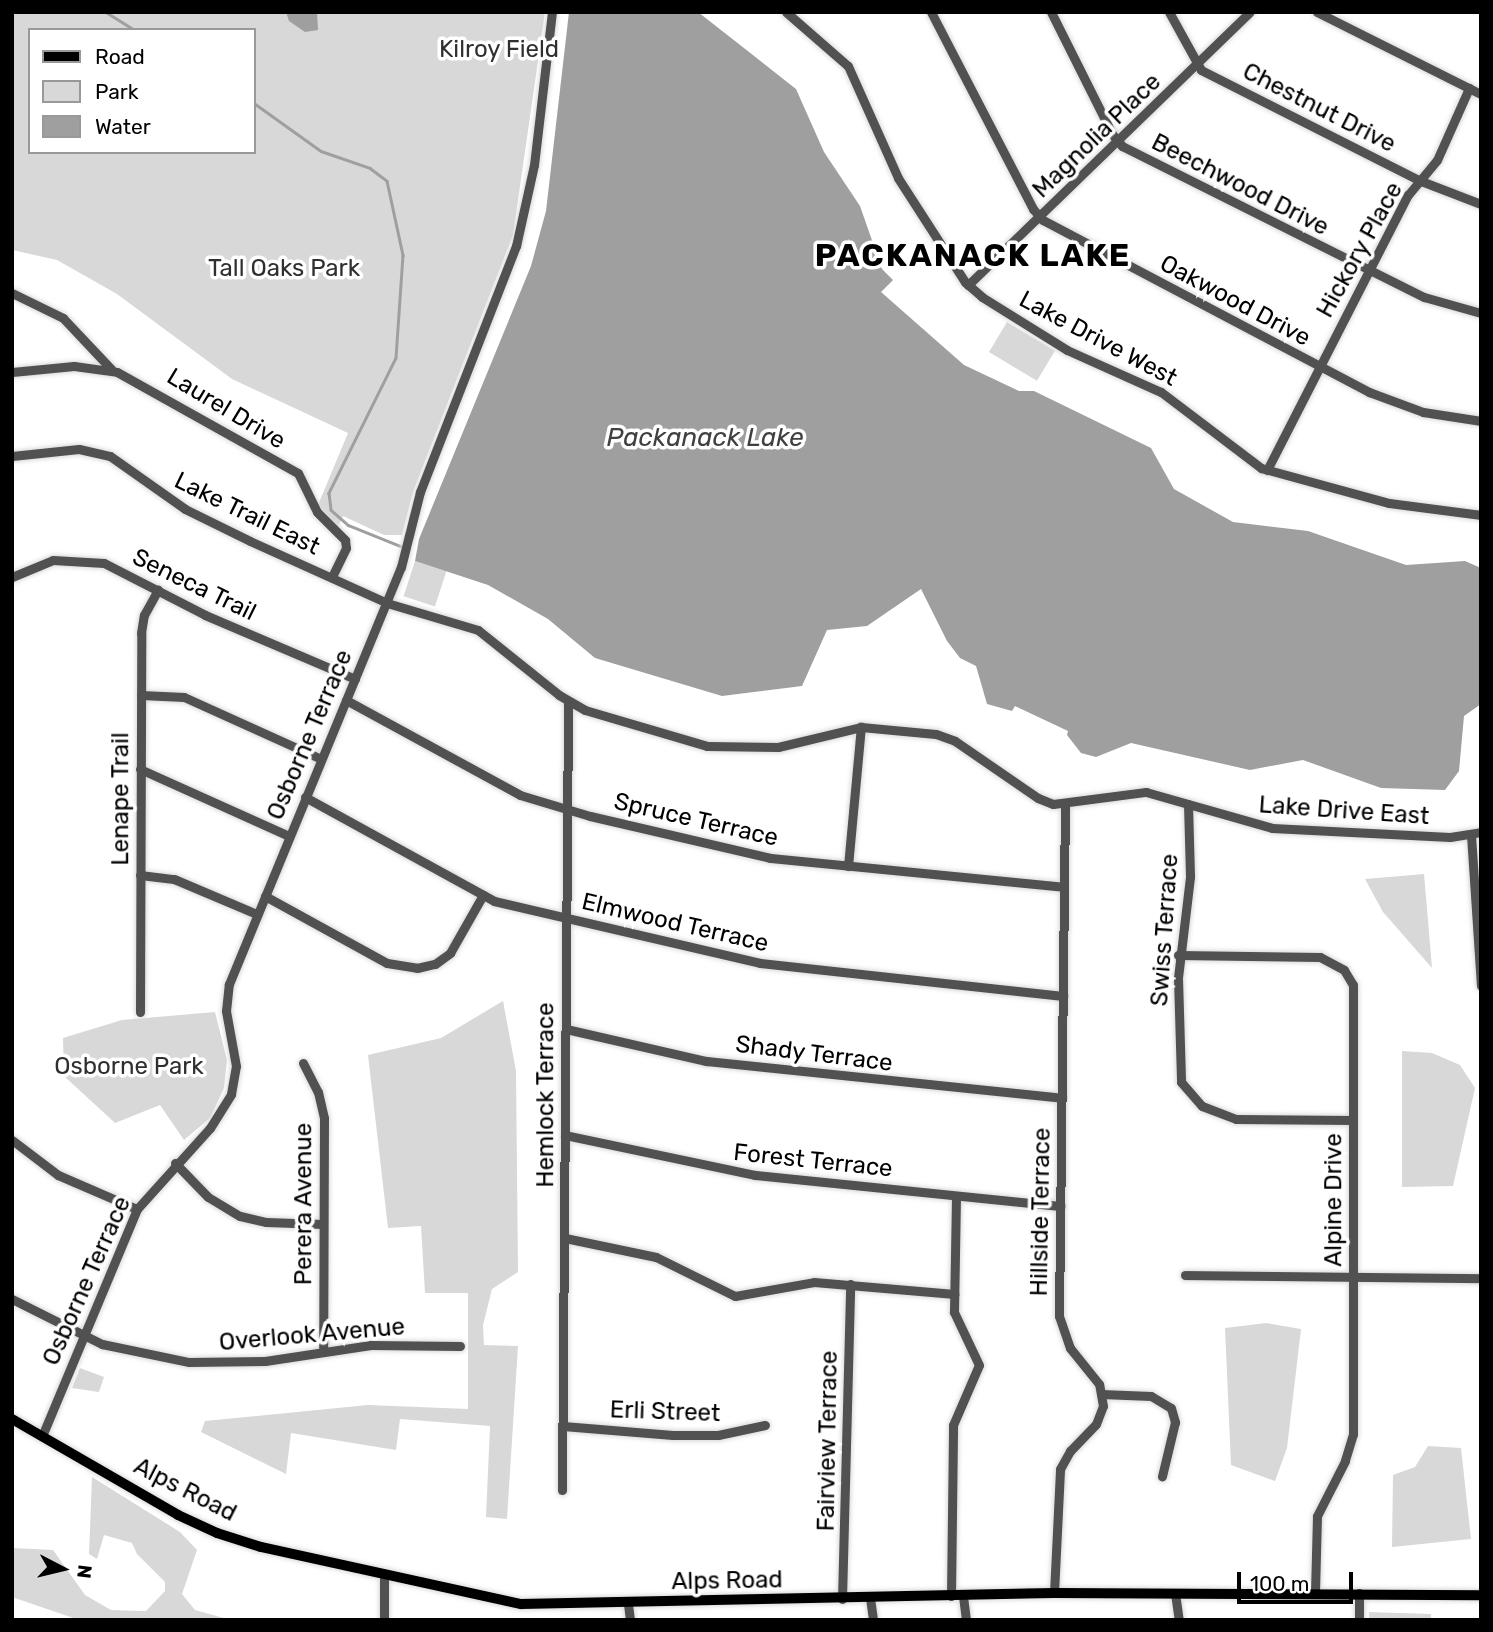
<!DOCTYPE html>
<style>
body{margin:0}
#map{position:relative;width:1493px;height:1632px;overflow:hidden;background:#fff;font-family:Rubik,sans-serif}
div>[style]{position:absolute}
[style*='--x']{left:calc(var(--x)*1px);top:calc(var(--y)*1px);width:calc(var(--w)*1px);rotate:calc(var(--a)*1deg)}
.green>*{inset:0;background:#d8d8d8;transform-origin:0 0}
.water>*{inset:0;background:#9f9f9f}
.stream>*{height:2.5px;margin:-1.25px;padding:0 1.25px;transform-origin:1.25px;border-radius:1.25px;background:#9f9f9f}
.roads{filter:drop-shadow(0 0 2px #dbdbdb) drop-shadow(0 0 2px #dbdbdb)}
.minor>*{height:9px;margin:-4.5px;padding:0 4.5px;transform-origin:4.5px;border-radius:4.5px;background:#515151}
.major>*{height:10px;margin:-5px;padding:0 5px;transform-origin:5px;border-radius:5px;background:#000}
span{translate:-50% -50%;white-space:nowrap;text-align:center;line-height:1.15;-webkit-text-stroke:7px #fff;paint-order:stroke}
.park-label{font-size:24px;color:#2f2f2f}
.street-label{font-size:24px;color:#000}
.water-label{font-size:26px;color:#404040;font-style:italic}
.district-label{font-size:32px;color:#000;font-weight:700;letter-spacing:2px}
.frame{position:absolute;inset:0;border:14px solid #000;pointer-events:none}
.legend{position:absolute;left:28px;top:28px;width:228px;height:126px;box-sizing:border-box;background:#fff;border:2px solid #999;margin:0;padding:9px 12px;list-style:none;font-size:21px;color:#000}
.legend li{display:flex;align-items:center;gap:14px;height:35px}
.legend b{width:35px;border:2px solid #999}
.north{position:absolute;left:28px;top:1534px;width:70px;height:70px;-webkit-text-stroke:5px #fff;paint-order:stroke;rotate:97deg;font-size:19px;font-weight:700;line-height:28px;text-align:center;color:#000}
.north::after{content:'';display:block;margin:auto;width:24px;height:32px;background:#000;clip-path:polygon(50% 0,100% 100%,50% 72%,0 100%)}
.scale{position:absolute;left:1237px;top:1572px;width:116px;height:32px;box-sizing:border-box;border:4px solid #000;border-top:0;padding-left:9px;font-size:21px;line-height:24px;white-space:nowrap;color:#000;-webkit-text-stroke:5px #fff;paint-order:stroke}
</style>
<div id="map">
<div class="green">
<i style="clip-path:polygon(evenodd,12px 12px,545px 12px,513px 235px,413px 492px,402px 535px,384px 535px,343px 516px,338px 527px,318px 505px,348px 433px,232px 379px,117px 294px,57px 260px,12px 250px,12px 12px,30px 30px,254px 30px,254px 152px,30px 152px,30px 30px)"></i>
<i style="left:1007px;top:322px;width:56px;height:35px;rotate:31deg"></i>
<i style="left:415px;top:561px;width:33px;height:37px;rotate:18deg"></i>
<i style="clip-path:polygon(1424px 874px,1432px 968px,1383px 912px,1365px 879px)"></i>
<i style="clip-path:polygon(503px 1001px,516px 1071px,518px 1272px,492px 1289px,483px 1325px,484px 1345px,518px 1346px,507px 1519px,486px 1517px,490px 1426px,400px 1419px,396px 1450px,291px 1433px,286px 1474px,201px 1432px,205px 1421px,368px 1405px,468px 1409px,468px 1293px,425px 1293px,421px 1226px,388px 1228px,368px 1055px,441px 1038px)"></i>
<i style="clip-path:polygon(215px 1012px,227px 1060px,224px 1088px,210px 1118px,184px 1140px,160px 1105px,115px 1123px,64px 1076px,63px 1038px,122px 1020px)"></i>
<i style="clip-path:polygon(1402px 1051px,1432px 1053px,1460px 1065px,1475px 1088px,1453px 1186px,1402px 1187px)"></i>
<i style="clip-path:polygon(1266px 1323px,1301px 1329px,1287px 1448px,1275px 1481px,1231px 1465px,1225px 1328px)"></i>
<i style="clip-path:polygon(80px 1368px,104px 1377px,99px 1392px,72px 1388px)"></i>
<i style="clip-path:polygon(1428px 1446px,1461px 1448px,1471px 1539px,1392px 1547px,1393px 1475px,1415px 1467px)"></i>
<i style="clip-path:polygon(92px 1477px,180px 1532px,197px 1550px,182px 1594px,195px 1610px,231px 1620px,79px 1620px,12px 1597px,12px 1548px,53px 1550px,85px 1595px,111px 1610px,146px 1611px,165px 1591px,165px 1582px,137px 1554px,132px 1543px,104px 1535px,97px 1559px,89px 1554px)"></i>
<i style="clip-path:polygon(1369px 1612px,1431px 1614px,1431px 1620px,1369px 1620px)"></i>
</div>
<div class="water">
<i style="clip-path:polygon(286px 12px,317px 12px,318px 30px,305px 32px,289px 21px)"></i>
<i style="clip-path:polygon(569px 12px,698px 12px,796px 89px,824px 152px,860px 206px,882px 269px,893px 280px,881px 292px,964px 365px,1019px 391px,1034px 391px,1151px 448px,1174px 489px,1233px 522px,1308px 531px,1406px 565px,1465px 561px,1481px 568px,1481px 704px,1464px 716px,1459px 771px,1445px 790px,1381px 788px,1303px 760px,1250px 770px,1131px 743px,1096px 757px,1081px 753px,1067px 735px,1068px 731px,1015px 706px,1012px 711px,987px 704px,976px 666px,960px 658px,947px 641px,921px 589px,867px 626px,827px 630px,802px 686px,722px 696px,595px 658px,548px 619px,488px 585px,415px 561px,419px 539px,531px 266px,546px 211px)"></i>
</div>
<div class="stream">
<i style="--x:106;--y:12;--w:34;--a:32"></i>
<i style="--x:254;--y:103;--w:82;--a:35.6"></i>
<i style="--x:321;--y:151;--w:52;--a:19.1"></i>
<i style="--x:370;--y:168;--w:21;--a:37"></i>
<i style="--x:387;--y:181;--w:76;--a:77.8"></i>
<i style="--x:403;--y:255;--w:103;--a:93.9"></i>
<i style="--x:396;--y:358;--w:151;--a:116.4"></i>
<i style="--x:329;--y:493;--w:17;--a:83"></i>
<i style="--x:331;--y:510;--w:23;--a:41"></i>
<i style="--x:348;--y:525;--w:59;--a:21.8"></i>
</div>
<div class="roads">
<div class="minor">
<i style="--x:786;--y:12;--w:82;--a:41.1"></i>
<i style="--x:848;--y:66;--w:123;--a:65.9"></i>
<i style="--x:898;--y:178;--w:124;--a:57.2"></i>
<i style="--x:965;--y:282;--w:23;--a:41"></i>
<i style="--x:982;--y:297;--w:100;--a:31.9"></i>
<i style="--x:1067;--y:350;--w:103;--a:24.1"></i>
<i style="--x:1161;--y:392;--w:126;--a:37.2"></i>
<i style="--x:1261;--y:468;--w:133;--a:15.3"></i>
<i style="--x:1389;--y:503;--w:93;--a:7.4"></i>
<i style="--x:931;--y:12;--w:222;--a:62.6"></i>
<i style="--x:1033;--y:209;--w:15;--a:48"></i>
<i style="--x:1043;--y:220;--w:369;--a:27.8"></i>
<i style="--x:1369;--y:392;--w:58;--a:20.3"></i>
<i style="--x:1423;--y:412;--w:59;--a:8.8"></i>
<i style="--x:1051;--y:12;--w:136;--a:63.4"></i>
<i style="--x:1112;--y:134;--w:16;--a:50"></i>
<i style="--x:1122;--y:146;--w:338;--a:26.6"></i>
<i style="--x:1424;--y:297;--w:59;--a:15.7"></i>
<i style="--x:1169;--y:12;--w:66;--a:61.1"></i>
<i style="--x:1201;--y:70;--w:246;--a:26.8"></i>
<i style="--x:1421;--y:181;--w:64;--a:21"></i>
<i style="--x:1317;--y:12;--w:183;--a:26.6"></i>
<i style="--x:968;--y:285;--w:392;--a:-44.1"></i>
<i style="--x:12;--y:293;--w:57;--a:26.1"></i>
<i style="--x:63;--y:318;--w:71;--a:46.7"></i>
<i style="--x:12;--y:372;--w:62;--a:-5.5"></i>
<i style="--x:74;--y:366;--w:43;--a:7.9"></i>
<i style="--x:117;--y:372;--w:207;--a:29.2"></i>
<i style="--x:298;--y:473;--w:43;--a:64"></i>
<i style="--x:317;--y:512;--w:40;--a:45"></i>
<i style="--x:345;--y:540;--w:8;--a:83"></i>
<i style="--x:346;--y:548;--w:32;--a:116"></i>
<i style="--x:12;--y:456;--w:67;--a:-6"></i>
<i style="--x:79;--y:449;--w:32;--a:13"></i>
<i style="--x:110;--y:456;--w:92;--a:35.2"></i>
<i style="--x:185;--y:509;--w:72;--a:26.2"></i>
<i style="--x:250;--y:541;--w:150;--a:24.3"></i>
<i style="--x:387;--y:603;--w:95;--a:16.5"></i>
<i style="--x:478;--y:630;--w:104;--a:38.7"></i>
<i style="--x:559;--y:695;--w:30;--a:30"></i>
<i style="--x:585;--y:710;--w:127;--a:16.4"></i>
<i style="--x:707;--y:746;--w:71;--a:0.8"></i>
<i style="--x:778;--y:747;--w:85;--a:-13.5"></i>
<i style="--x:861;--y:727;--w:75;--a:5.3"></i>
<i style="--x:936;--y:734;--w:20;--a:20"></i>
<i style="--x:955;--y:741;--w:101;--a:34.5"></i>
<i style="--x:1038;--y:798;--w:16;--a:22"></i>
<i style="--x:1053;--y:804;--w:94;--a:-7.4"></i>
<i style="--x:1146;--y:792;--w:131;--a:15.9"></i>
<i style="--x:1272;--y:828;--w:178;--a:2.9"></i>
<i style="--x:1450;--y:837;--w:31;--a:-9"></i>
<i style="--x:1267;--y:470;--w:309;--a:-62.9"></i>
<i style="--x:1408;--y:195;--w:45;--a:-50.4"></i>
<i style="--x:1437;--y:160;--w:79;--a:-66"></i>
<i style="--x:12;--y:577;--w:44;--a:-22.5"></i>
<i style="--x:53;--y:560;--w:51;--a:3.4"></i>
<i style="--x:104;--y:563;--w:114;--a:27.2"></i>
<i style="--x:205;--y:615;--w:163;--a:23.1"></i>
<i style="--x:141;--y:695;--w:43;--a:2.7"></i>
<i style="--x:184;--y:697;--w:150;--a:24.3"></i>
<i style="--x:346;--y:700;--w:198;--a:28.6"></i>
<i style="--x:520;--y:795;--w:73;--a:16.7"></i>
<i style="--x:590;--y:816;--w:185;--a:13.1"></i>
<i style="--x:770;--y:858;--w:295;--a:5.6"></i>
<i style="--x:140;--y:769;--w:163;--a:24.2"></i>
<i style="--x:305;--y:797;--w:216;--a:28.8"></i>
<i style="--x:494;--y:901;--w:273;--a:13.1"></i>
<i style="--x:760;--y:963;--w:305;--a:6.2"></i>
<i style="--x:1188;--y:804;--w:73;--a:88.4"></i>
<i style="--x:1190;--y:877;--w:102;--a:96.8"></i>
<i style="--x:1178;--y:978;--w:104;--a:88.3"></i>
<i style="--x:1181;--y:1082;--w:32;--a:49"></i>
<i style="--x:1202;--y:1106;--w:36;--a:21"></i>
<i style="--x:1236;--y:1119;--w:117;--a:0.5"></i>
<i style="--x:1471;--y:835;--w:151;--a:86.2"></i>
<i style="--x:848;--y:866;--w:140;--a:-84.7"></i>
<i style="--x:140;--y:875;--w:34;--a:7"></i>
<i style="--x:174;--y:879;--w:90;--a:22.9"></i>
<i style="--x:265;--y:896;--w:139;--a:28.8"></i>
<i style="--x:387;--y:963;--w:30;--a:9"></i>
<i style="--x:417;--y:968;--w:18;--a:-13"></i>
<i style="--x:435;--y:964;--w:19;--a:-36"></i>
<i style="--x:450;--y:953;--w:67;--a:-60.4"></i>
<i style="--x:1178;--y:955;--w:142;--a:0.8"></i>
<i style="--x:1320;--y:957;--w:27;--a:28"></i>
<i style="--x:1344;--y:970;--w:17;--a:59"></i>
<i style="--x:1353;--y:985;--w:449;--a:90"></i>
<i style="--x:1353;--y:1434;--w:28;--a:107"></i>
<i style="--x:1345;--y:1461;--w:62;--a:117"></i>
<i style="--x:1317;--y:1516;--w:77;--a:91.5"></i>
<i style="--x:140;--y:1012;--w:379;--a:-89.8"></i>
<i style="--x:141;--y:633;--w:18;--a:-81"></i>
<i style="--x:144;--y:615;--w:29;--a:-61"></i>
<i style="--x:566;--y:1029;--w:144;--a:12.9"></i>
<i style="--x:706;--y:1061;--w:358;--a:5.9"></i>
<i style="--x:303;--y:1063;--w:33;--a:63"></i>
<i style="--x:318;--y:1092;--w:27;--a:77"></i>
<i style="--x:324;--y:1118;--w:232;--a:90.2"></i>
<i style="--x:565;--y:1135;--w:194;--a:11.9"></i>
<i style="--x:755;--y:1175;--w:307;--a:5.8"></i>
<i style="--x:12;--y:1140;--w:58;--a:37.3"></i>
<i style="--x:58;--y:1175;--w:86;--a:23.3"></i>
<i style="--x:175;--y:1163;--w:47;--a:45.9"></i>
<i style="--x:208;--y:1197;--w:37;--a:31"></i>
<i style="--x:240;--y:1216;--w:27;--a:13"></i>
<i style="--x:266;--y:1222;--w:57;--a:2"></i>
<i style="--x:565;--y:1238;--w:93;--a:11.8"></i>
<i style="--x:656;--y:1257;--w:88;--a:26.3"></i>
<i style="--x:735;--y:1296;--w:80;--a:-10"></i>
<i style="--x:814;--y:1282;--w:141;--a:4.9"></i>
<i style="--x:1185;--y:1275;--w:296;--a:0.6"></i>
<i style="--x:12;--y:1299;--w:101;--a:26.6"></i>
<i style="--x:102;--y:1344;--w:89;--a:11.7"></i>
<i style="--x:189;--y:1362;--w:76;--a:-0.8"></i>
<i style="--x:265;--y:1361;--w:107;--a:-8.6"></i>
<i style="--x:371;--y:1345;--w:89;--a:0.6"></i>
<i style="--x:1101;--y:1394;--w:50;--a:2.3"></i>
<i style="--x:1151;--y:1396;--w:23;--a:31"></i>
<i style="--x:1171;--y:1408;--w:15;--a:74"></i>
<i style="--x:1175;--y:1422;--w:56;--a:103.5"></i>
<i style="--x:563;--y:1426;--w:110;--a:4.7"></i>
<i style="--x:673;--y:1435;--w:45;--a:0"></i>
<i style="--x:718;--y:1435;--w:48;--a:-12"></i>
<i style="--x:42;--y:1436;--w:246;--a:-67.3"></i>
<i style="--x:137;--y:1209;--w:109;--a:-48"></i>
<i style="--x:210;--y:1128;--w:40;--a:-58"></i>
<i style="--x:231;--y:1094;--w:28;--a:-80"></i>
<i style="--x:236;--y:1066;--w:56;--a:-100.3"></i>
<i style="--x:226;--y:1011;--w:27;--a:-84"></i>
<i style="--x:229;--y:984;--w:451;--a:-67.6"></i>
<i style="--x:401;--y:567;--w:77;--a:-75.8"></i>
<i style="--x:420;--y:492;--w:264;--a:-68.7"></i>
<i style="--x:516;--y:246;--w:83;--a:-77.5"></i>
<i style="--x:534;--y:165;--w:154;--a:-83.3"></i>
<i style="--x:562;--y:1490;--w:789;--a:-89.56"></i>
<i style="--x:1054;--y:1593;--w:124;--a:-87.2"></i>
<i style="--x:1060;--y:1469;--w:21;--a:-61"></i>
<i style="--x:1070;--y:1451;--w:37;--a:-46"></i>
<i style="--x:1096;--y:1424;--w:19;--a:-69"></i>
<i style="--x:1103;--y:1406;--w:22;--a:-100"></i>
<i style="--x:1099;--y:1384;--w:46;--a:-128.9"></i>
<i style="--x:1070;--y:1348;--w:34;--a:-109"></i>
<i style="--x:1059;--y:1316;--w:512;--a:-89.33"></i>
<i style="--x:1175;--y:1593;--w:27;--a:82"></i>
<i style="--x:1359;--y:1593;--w:27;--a:90"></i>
<i style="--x:951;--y:1596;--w:171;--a:-89.3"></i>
<i style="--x:953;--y:1425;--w:65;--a:-66.6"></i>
<i style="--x:979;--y:1365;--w:59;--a:-115.3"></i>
<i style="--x:954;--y:1312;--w:116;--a:-89"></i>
<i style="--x:963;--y:1596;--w:24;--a:83"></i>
<i style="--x:870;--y:1598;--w:22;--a:82"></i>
<i style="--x:842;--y:1599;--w:315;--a:-88.5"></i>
<i style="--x:628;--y:1604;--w:16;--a:83"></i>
<i style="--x:384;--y:1620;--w:45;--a:-90"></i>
</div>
<div class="major">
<i style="--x:12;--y:1419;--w:192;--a:30"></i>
<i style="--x:178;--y:1515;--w:43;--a:24.8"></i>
<i style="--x:217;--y:1533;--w:46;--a:17.7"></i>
<i style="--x:261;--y:1547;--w:266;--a:12.4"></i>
<i style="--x:521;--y:1604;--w:533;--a:-1.18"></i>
<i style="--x:1054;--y:1593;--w:427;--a:0.3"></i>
</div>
</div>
<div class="park-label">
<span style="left:499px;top:50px">Kilroy Field</span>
<span style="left:284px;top:269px">Tall Oaks Park</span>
<span style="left:129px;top:1067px">Osborne Park</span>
</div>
<div class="street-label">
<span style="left:1319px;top:108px;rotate:27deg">Chestnut Drive</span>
<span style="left:1097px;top:136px;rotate:-44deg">Magnolia Place</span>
<span style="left:1240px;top:185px;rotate:27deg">Beechwood Drive</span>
<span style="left:1360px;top:250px;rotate:-61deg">Hickory Place</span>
<span style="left:1235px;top:301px;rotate:28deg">Oakwood Drive</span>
<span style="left:1098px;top:339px;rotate:28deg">Lake Drive West</span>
<span style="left:226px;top:409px;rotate:31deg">Laurel Drive</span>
<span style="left:247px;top:514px;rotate:26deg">Lake Trail East</span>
<span style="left:194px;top:585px;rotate:26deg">Seneca Trail</span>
<span style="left:310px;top:735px;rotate:-67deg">Osborne Terrace</span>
<span style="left:121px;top:799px;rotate:-90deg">Lenape Trail</span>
<span style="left:1344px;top:811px;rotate:4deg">Lake Drive East</span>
<span style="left:696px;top:820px;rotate:13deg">Spruce Terrace</span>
<span style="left:675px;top:923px;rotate:13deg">Elmwood Terrace</span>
<span style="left:1165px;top:930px;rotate:-86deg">Swiss Terrace</span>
<span style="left:814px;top:1054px;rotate:7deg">Shady Terrace</span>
<span style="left:546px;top:1095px;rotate:-90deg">Hemlock Terrace</span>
<span style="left:813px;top:1161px;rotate:6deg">Forest Terrace</span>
<span style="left:1334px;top:1200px;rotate:-90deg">Alpine Drive</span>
<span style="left:304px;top:1204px;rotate:-90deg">Perera Avenue</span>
<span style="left:1041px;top:1212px;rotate:-89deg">Hillside Terrace</span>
<span style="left:87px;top:1281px;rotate:-66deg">Osborne Terrace</span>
<span style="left:312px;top:1335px;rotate:-5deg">Overlook Avenue</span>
<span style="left:665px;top:1412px;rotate:2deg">Erli Street</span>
<span style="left:828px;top:1441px;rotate:-89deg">Fairview Terrace</span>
<span style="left:185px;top:1490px;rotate:27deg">Alps Road</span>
<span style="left:727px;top:1581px;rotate:-1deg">Alps Road</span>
</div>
<div class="water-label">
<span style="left:705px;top:438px">Packanack Lake</span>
</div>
<div class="district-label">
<span style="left:973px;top:255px">PACKANACK LAKE</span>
</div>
<div class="frame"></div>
<ul class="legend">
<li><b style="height:9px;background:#000"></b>Road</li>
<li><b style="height:19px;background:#d8d8d8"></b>Park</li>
<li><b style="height:19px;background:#9f9f9f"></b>Water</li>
</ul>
<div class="north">N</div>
<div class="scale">100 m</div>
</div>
